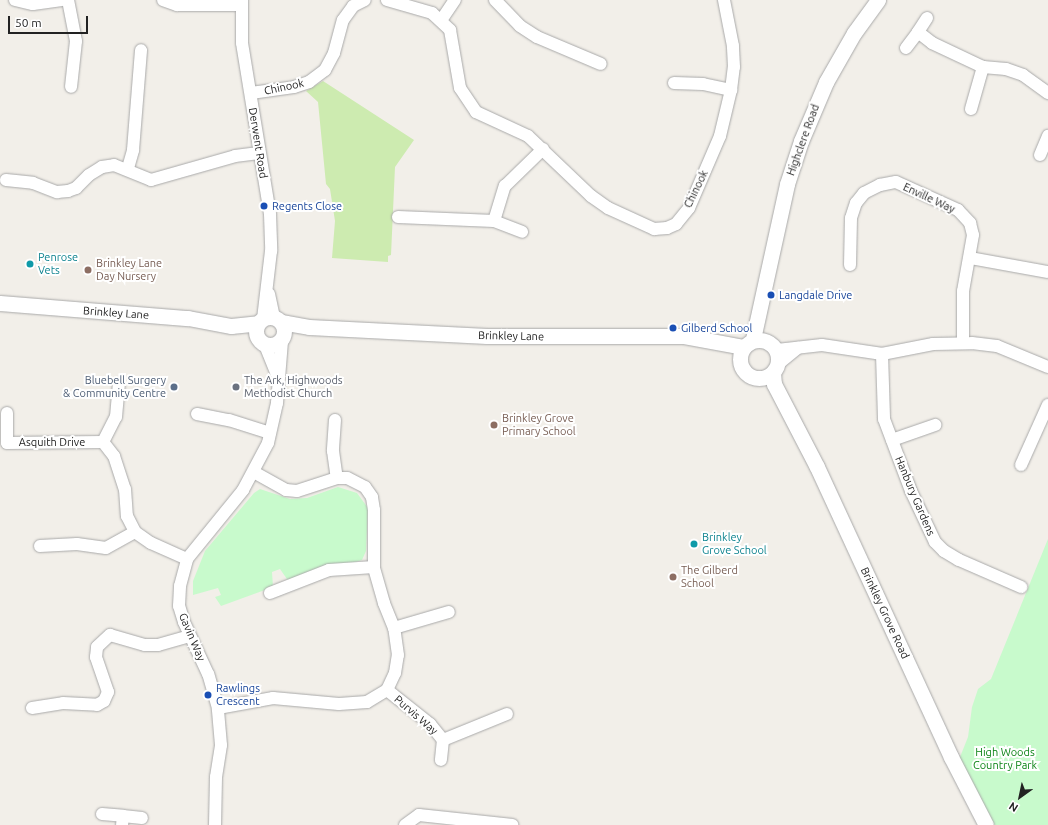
<!DOCTYPE html>
<style>
body{margin:0}
#map{position:relative;width:1048px;height:825px;overflow:hidden;background:#f2efe9;font-family:Ubuntu,sans-serif}
div>[style]{position:absolute}
[style*='--x']{left:calc(var(--x)*1px);top:calc(var(--y)*1px);width:calc(var(--w)*1px);rotate:calc(var(--a)*1deg)}
.grass>*{inset:0;background:#cdebb0}
.park>*{inset:0;background:#c8facc}
.roads{filter:drop-shadow(0 0 1px #a9a9a9) drop-shadow(0 0 1px #a9a9a9)}
.minor>*{height:12px;margin:-6px;padding:0 6px;transform-origin:6px;border-radius:6px;background:#fff}
.tertiary>*{height:15px;margin:-7.5px;padding:0 7.5px;transform-origin:7.5px;border-radius:7.5px;background:#fff}
.tertiary>.ring{margin:-7.5px;padding:0;box-sizing:content-box;background:none;border:15px solid #fff;border-radius:50%}
.dots>*{width:11px;height:11px;translate:-50% -50%;box-sizing:border-box;border:2px solid #fff;border-radius:50%}
span{translate:-50% -50%;white-space:nowrap;text-align:center;line-height:1.15;-webkit-text-stroke:4px #fff;paint-order:stroke}
.street-label{font-size:11px;color:#222}
.transit-label{font-size:11px;color:#164399}
.left{translate:0 -50%;text-align:left}
.culture-label{font-size:11px;color:#0d838f}
.education-label{font-size:11px;color:#785e54}
.service-label{font-size:11px;color:#4e5e75}
.right{translate:-100% -50%;text-align:right}
.worship-label{font-size:11px;color:#5b616d}
.park-label{font-size:11px;color:#0c8416}
.north{position:absolute;left:1000px;top:777px;width:40px;height:40px;-webkit-text-stroke:3px #fff;paint-order:stroke;rotate:213deg;font-size:11px;font-weight:700;line-height:16px;text-align:center;color:#222}
.north::after{content:'';display:block;margin:auto;width:14px;height:18px;background:#222;clip-path:polygon(50% 0,100% 100%,50% 72%,0 100%)}
.scale{position:absolute;left:8px;top:16px;width:80px;height:18px;box-sizing:border-box;border:2px solid #222;border-top:0;padding-left:5px;font-size:12px;line-height:14px;white-space:nowrap;color:#222;-webkit-text-stroke:3px #fff;paint-order:stroke}
</style>
<div id="map">
<div class="grass">
<i style="clip-path:polygon(323px 81px,414px 140px,395px 167px,391px 255px,388px 256px,388px 262px,332px 258px,335px 221px,330px 189px,326px 184px,318px 102px,306px 91px)"></i>
</div>
<div class="park">
<i style="clip-path:polygon(338px 487px,357px 493px,368px 508px,366px 551px,362px 560px,289px 582px,280px 569px,272px 572px,273px 587px,221px 606px,215px 597px,221px 595px,218px 588px,193px 595px,193px 581px,205px 551px,254px 493px,260px 489px,290px 499px,307px 498px)"></i>
<i style="clip-path:polygon(1048px 539px,1048px 825px,992px 825px,962px 768px,960px 757px,968px 737px,972px 707px,978px 689px,991px 679px)"></i>
</div>
<div class="roads">
<div class="minor">
<i style="--x:15;--y:0;--w:18;--a:13"></i>
<i style="--x:33;--y:4;--w:29;--a:-8"></i>
<i style="--x:68;--y:0;--w:42;--a:79"></i>
<i style="--x:76;--y:41;--w:46;--a:96.2"></i>
<i style="--x:163;--y:0;--w:15;--a:20"></i>
<i style="--x:177;--y:5;--w:64;--a:0"></i>
<i style="--x:242;--y:0;--w:43;--a:90"></i>
<i style="--x:242;--y:43;--w:173;--a:80.7"></i>
<i style="--x:270;--y:214;--w:37;--a:88"></i>
<i style="--x:271;--y:251;--w:68;--a:96.7"></i>
<i style="--x:387;--y:0;--w:47;--a:16.1"></i>
<i style="--x:432;--y:13;--w:25;--a:43"></i>
<i style="--x:450;--y:30;--w:59;--a:80.2"></i>
<i style="--x:460;--y:88;--w:29;--a:56"></i>
<i style="--x:476;--y:112;--w:57;--a:24.8"></i>
<i style="--x:528;--y:136;--w:87;--a:43.6"></i>
<i style="--x:591;--y:196;--w:21;--a:35"></i>
<i style="--x:608;--y:208;--w:51;--a:24.5"></i>
<i style="--x:654;--y:229;--w:13;--a:-4"></i>
<i style="--x:667;--y:228;--w:10;--a:-24"></i>
<i style="--x:676;--y:224;--w:21;--a:-51"></i>
<i style="--x:689;--y:208;--w:78;--a:-66.7"></i>
<i style="--x:720;--y:136;--w:47;--a:-76.6"></i>
<i style="--x:731;--y:90;--w:23;--a:-83"></i>
<i style="--x:734;--y:67;--w:21;--a:-93"></i>
<i style="--x:733;--y:46;--w:47;--a:-101.1"></i>
<i style="--x:495;--y:0;--w:36;--a:46"></i>
<i style="--x:520;--y:26;--w:20;--a:33"></i>
<i style="--x:537;--y:37;--w:69;--a:22.9"></i>
<i style="--x:927;--y:18;--w:17;--a:123"></i>
<i style="--x:918;--y:32;--w:18;--a:38"></i>
<i style="--x:932;--y:43;--w:56;--a:25.2"></i>
<i style="--x:983;--y:67;--w:23;--a:5"></i>
<i style="--x:1006;--y:69;--w:18;--a:19"></i>
<i style="--x:1023;--y:75;--w:31;--a:36"></i>
<i style="--x:442;--y:19;--w:23;--a:-56"></i>
<i style="--x:906;--y:48;--w:20;--a:-53"></i>
<i style="--x:674;--y:83;--w:29;--a:2"></i>
<i style="--x:703;--y:84;--w:29;--a:12"></i>
<i style="--x:251;--y:93;--w:43;--a:-7.9"></i>
<i style="--x:294;--y:87;--w:16;--a:-18"></i>
<i style="--x:309;--y:82;--w:20;--a:-37"></i>
<i style="--x:325;--y:70;--w:19;--a:-62"></i>
<i style="--x:334;--y:53;--w:34;--a:-75"></i>
<i style="--x:343;--y:20;--w:17;--a:-54"></i>
<i style="--x:353;--y:6;--w:13;--a:-27"></i>
<i style="--x:971;--y:109;--w:44;--a:-74.1"></i>
<i style="--x:1040;--y:155;--w:21;--a:-67"></i>
<i style="--x:128;--y:168;--w:19;--a:-74"></i>
<i style="--x:133;--y:150;--w:100;--a:-85.4"></i>
<i style="--x:6;--y:180;--w:27;--a:6"></i>
<i style="--x:33;--y:183;--w:26;--a:21"></i>
<i style="--x:57;--y:192;--w:11;--a:-5"></i>
<i style="--x:68;--y:191;--w:9;--a:-21"></i>
<i style="--x:76;--y:188;--w:18;--a:-45"></i>
<i style="--x:89;--y:175;--w:15;--a:-32"></i>
<i style="--x:102;--y:167;--w:12;--a:-9"></i>
<i style="--x:114;--y:165;--w:40;--a:22"></i>
<i style="--x:151;--y:180;--w:87;--a:-15.9"></i>
<i style="--x:235;--y:156;--w:24;--a:-7"></i>
<i style="--x:398;--y:217;--w:96;--a:2.4"></i>
<i style="--x:494;--y:221;--w:30;--a:21"></i>
<i style="--x:494;--y:221;--w:37;--a:-73"></i>
<i style="--x:505;--y:186;--w:53;--a:-44.2"></i>
<i style="--x:970;--y:258;--w:79;--a:10.2"></i>
<i style="--x:850;--y:265;--w:47;--a:-88.8"></i>
<i style="--x:851;--y:218;--w:16;--a:-72"></i>
<i style="--x:856;--y:203;--w:13;--a:-51"></i>
<i style="--x:864;--y:193;--w:18;--a:-27"></i>
<i style="--x:880;--y:185;--w:16;--a:-11"></i>
<i style="--x:896;--y:182;--w:68;--a:24.3"></i>
<i style="--x:958;--y:210;--w:18;--a:47"></i>
<i style="--x:970;--y:223;--w:12;--a:76"></i>
<i style="--x:973;--y:235;--w:57;--a:100.1"></i>
<i style="--x:963;--y:291;--w:52;--a:90"></i>
<i style="--x:269;--y:294;--w:24;--a:78"></i>
<i style="--x:265;--y:345;--w:35;--a:68"></i>
<i style="--x:777;--y:350;--w:45;--a:-6.3"></i>
<i style="--x:822;--y:345;--w:61;--a:8.5"></i>
<i style="--x:882;--y:354;--w:52;--a:-11.1"></i>
<i style="--x:933;--y:344;--w:39;--a:-1"></i>
<i style="--x:972;--y:343;--w:25;--a:7"></i>
<i style="--x:997;--y:346;--w:55;--a:22.4"></i>
<i style="--x:882;--y:354;--w:65;--a:88.2"></i>
<i style="--x:884;--y:419;--w:77;--a:69.4"></i>
<i style="--x:911;--y:491;--w:56;--a:64.8"></i>
<i style="--x:935;--y:542;--w:13;--a:45"></i>
<i style="--x:944;--y:551;--w:17;--a:31"></i>
<i style="--x:959;--y:560;--w:68;--a:23.5"></i>
<i style="--x:778;--y:364;--w:26;--a:-39"></i>
<i style="--x:7;--y:413;--w:30;--a:90"></i>
<i style="--x:7;--y:443;--w:96;--a:-0.6"></i>
<i style="--x:103;--y:442;--w:18;--a:52"></i>
<i style="--x:114;--y:456;--w:35;--a:72"></i>
<i style="--x:125;--y:489;--w:27;--a:86"></i>
<i style="--x:127;--y:516;--w:18;--a:63"></i>
<i style="--x:135;--y:532;--w:19;--a:35"></i>
<i style="--x:151;--y:543;--w:39;--a:24"></i>
<i style="--x:197;--y:414;--w:33;--a:11"></i>
<i style="--x:229;--y:420;--w:43;--a:17.6"></i>
<i style="--x:335;--y:420;--w:31;--a:94"></i>
<i style="--x:333;--y:451;--w:27;--a:82"></i>
<i style="--x:892;--y:440;--w:46;--a:-19.2"></i>
<i style="--x:103;--y:442;--w:28;--a:-63"></i>
<i style="--x:116;--y:417;--w:33;--a:-85"></i>
<i style="--x:1021;--y:465;--w:66;--a:-65.8"></i>
<i style="--x:40;--y:546;--w:37;--a:-3"></i>
<i style="--x:77;--y:544;--w:29;--a:8"></i>
<i style="--x:106;--y:548;--w:33;--a:-29"></i>
<i style="--x:270;--y:593;--w:63;--a:-21.3"></i>
<i style="--x:329;--y:570;--w:45;--a:-3.8"></i>
<i style="--x:394;--y:628;--w:57;--a:-16.2"></i>
<i style="--x:387;--y:690;--w:55;--a:38.3"></i>
<i style="--x:430;--y:724;--w:21;--a:51"></i>
<i style="--x:443;--y:740;--w:20;--a:96"></i>
<i style="--x:32;--y:708;--w:31;--a:-9"></i>
<i style="--x:63;--y:703;--w:34;--a:3"></i>
<i style="--x:97;--y:705;--w:8;--a:-30"></i>
<i style="--x:104;--y:701;--w:10;--a:-66"></i>
<i style="--x:108;--y:692;--w:37;--a:-109"></i>
<i style="--x:96;--y:657;--w:10;--a:-84"></i>
<i style="--x:97;--y:647;--w:18;--a:-43"></i>
<i style="--x:110;--y:635;--w:36;--a:16"></i>
<i style="--x:145;--y:645;--w:13;--a:0"></i>
<i style="--x:158;--y:645;--w:33;--a:-16"></i>
<i style="--x:218;--y:708;--w:56;--a:-10.3"></i>
<i style="--x:273;--y:698;--w:66;--a:5.2"></i>
<i style="--x:339;--y:704;--w:28;--a:-4"></i>
<i style="--x:367;--y:702;--w:23;--a:-31"></i>
<i style="--x:387;--y:690;--w:19;--a:-65"></i>
<i style="--x:395;--y:673;--w:18;--a:-81"></i>
<i style="--x:398;--y:655;--w:27;--a:-98"></i>
<i style="--x:394;--y:628;--w:27;--a:-112"></i>
<i style="--x:384;--y:603;--w:37;--a:-106"></i>
<i style="--x:374;--y:567;--w:57;--a:-90"></i>
<i style="--x:374;--y:510;--w:13;--a:-99"></i>
<i style="--x:372;--y:497;--w:12;--a:-125"></i>
<i style="--x:365;--y:487;--w:20;--a:-153"></i>
<i style="--x:347;--y:478;--w:10;--a:180"></i>
<i style="--x:337;--y:478;--w:42;--a:162"></i>
<i style="--x:297;--y:491;--w:11;--a:-175"></i>
<i style="--x:286;--y:490;--w:37;--a:-151"></i>
<i style="--x:443;--y:740;--w:69;--a:-22.1"></i>
<i style="--x:102;--y:814;--w:21;--a:5"></i>
<i style="--x:123;--y:816;--w:9;--a:96"></i>
<i style="--x:123;--y:816;--w:19;--a:6"></i>
<i style="--x:215;--y:825;--w:48;--a:-88.8"></i>
<i style="--x:216;--y:777;--w:32;--a:-81"></i>
<i style="--x:221;--y:745;--w:37;--a:-95"></i>
<i style="--x:218;--y:708;--w:35;--a:-106"></i>
<i style="--x:208;--y:674;--w:57;--a:-114.8"></i>
<i style="--x:184;--y:622;--w:17;--a:-107"></i>
<i style="--x:179;--y:606;--w:20;--a:-87"></i>
<i style="--x:180;--y:586;--w:28;--a:-75"></i>
<i style="--x:187;--y:559;--w:89;--a:-50.9"></i>
<i style="--x:243;--y:490;--w:53;--a:-62"></i>
<i style="--x:268;--y:443;--w:41;--a:-77.3"></i>
<i style="--x:277;--y:403;--w:62;--a:-85.4"></i>
<i style="--x:405;--y:825;--w:17;--a:-36"></i>
<i style="--x:419;--y:815;--w:94;--a:6.1"></i>
</div>
<div class="tertiary">
<i style="--x:0;--y:303;--w:189;--a:4.6"></i>
<i style="--x:188;--y:318;--w:44;--a:10.5"></i>
<i style="--x:231;--y:326;--w:27;--a:-6"></i>
<i class="ring" style="left:256px;top:317px;width:13px;height:13px"></i>
<i style="--x:281;--y:322;--w:28;--a:10"></i>
<i style="--x:309;--y:327;--w:178;--a:2.9"></i>
<i style="--x:487;--y:336;--w:197;--a:0"></i>
<i style="--x:684;--y:336;--w:61;--a:10.4"></i>
<i style="--x:753;--y:339;--w:159;--a:-77.6"></i>
<i style="--x:787;--y:184;--w:45;--a:-72"></i>
<i style="--x:801;--y:141;--w:64;--a:-67"></i>
<i style="--x:826;--y:82;--w:56;--a:-60.3"></i>
<i style="--x:854;--y:33;--w:41;--a:-54"></i>
<i class="ring" style="left:740px;top:340px;width:23px;height:23px"></i>
<i style="--x:773;--y:373;--w:11;--a:85"></i>
<i style="--x:774;--y:384;--w:93;--a:62.6"></i>
<i style="--x:817;--y:467;--w:319;--a:65.2"></i>
<i style="--x:951;--y:757;--w:76;--a:62.8"></i>
</div>
</div>
<div class="dots">
<i style="left:264px;top:206px;background:#1a4fb4"></i>
<i style="left:30px;top:264px;background:#0f9aa8"></i>
<i style="left:88px;top:270px;background:#8d6e63"></i>
<i style="left:771px;top:295px;background:#1a4fb4"></i>
<i style="left:673px;top:328px;background:#1a4fb4"></i>
<i style="left:174px;top:387px;background:#5c6f8a"></i>
<i style="left:236px;top:387px;background:#6b7280"></i>
<i style="left:494px;top:425px;background:#8d6e63"></i>
<i style="left:694px;top:544px;background:#0f9aa8"></i>
<i style="left:673px;top:577px;background:#8d6e63"></i>
<i style="left:208px;top:695px;background:#1a4fb4"></i>
</div>
<div class="street-label">
<span style="left:284px;top:87px;rotate:-12deg">Chinook</span>
<span style="left:803px;top:140px;rotate:-70deg">Highclere Road</span>
<span style="left:258px;top:143px;rotate:81deg">Derwent Road</span>
<span style="left:696px;top:189px;rotate:-64deg">Chinook</span>
<span style="left:929px;top:198px;rotate:25deg">Enville Way</span>
<span style="left:116px;top:313px;rotate:4deg">Brinkley Lane</span>
<span style="left:511px;top:336px;rotate:1deg">Brinkley Lane</span>
<span style="left:52px;top:442px">Asquith Drive</span>
<span style="left:915px;top:496px;rotate:67deg">Hanbury Gardens</span>
<span style="left:885px;top:613px;rotate:65deg">Brinkley Grove Road</span>
<span style="left:192px;top:637px;rotate:67deg">Gavin Way</span>
<span style="left:416px;top:715px;rotate:41deg">Purvis Way</span>
</div>
<div class="transit-label">
<span class="left" style="left:272px;top:206px">Regents Close</span>
<span class="left" style="left:779px;top:295px">Langdale Drive</span>
<span class="left" style="left:681px;top:328px">Gilberd School</span>
<span class="left" style="left:216px;top:695px">Rawlings<br>Crescent</span>
</div>
<div class="culture-label">
<span class="left" style="left:38px;top:264px">Penrose<br>Vets</span>
<span class="left" style="left:702px;top:544px">Brinkley<br>Grove School</span>
</div>
<div class="education-label">
<span class="left" style="left:96px;top:270px">Brinkley Lane<br>Day Nursery</span>
<span class="left" style="left:502px;top:425px">Brinkley Grove<br>Primary School</span>
<span class="left" style="left:681px;top:577px">The Gilberd<br>School</span>
</div>
<div class="service-label">
<span class="right" style="left:166px;top:387px">Bluebell Surgery<br>&amp; Community Centre</span>
</div>
<div class="worship-label">
<span class="left" style="left:244px;top:387px">The Ark, Highwoods<br>Methodist Church</span>
</div>
<div class="park-label">
<span style="left:1005px;top:759px">High Woods<br>Country Park</span>
</div>
<div class="north">N</div>
<div class="scale">50 m</div>
</div>
